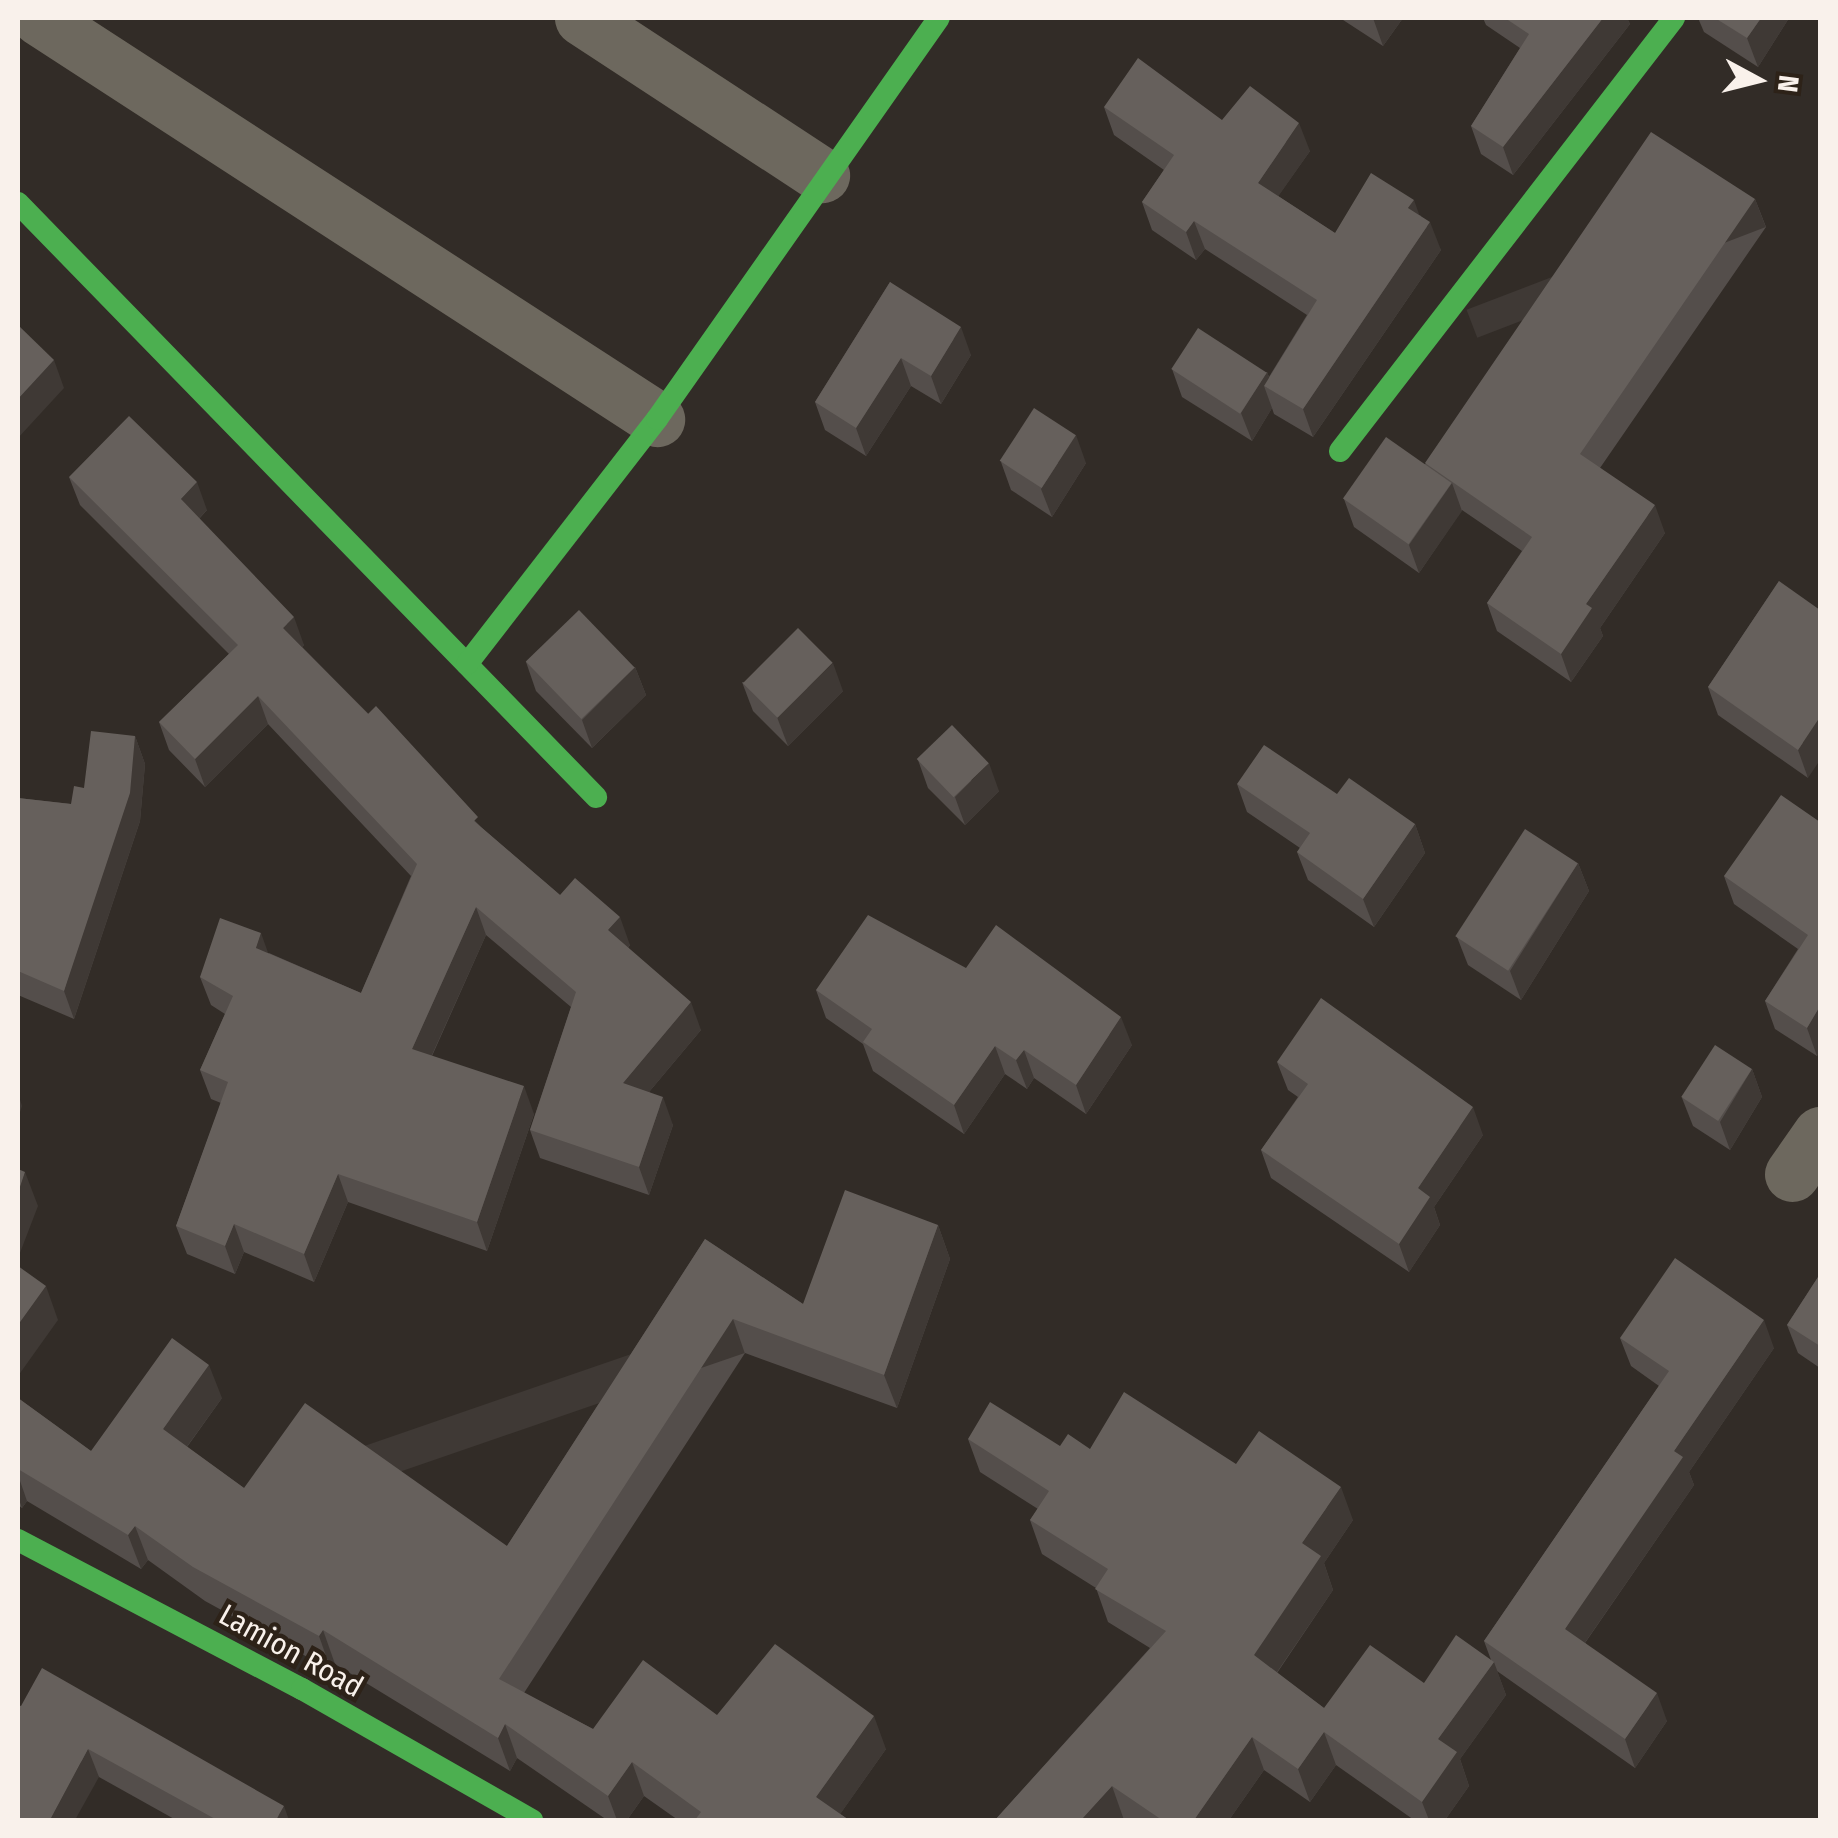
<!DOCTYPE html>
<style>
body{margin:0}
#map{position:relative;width:1838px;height:1838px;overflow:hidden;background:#322c27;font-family:"Fira Sans Condensed",sans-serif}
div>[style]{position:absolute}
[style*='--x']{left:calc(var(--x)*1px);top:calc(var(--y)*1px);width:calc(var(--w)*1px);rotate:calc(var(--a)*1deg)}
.street>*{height:55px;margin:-27.5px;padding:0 27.5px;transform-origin:27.5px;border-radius:27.5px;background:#6d685e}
.fast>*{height:22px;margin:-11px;padding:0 11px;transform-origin:11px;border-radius:11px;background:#4caf50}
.wall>*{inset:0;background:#544e4b}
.shaded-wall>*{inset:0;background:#3f3935;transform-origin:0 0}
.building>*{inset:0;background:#66605c;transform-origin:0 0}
span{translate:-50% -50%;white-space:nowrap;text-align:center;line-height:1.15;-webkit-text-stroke:9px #2d2218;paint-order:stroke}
.street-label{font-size:30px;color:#f9f1eb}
.frame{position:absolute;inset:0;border:20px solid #f9f1eb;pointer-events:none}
.north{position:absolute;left:1708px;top:30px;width:100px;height:100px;-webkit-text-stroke:8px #2d2218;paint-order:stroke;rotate:97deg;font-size:28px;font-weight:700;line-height:40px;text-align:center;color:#f9f1eb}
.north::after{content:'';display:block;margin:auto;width:35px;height:45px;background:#f9f1eb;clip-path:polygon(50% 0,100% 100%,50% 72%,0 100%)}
</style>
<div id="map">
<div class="street">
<i style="--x:39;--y:18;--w:737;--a:32.98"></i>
<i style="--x:582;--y:18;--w:287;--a:33.2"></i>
<i style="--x:1792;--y:1174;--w:49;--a:-55"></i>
</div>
<div class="fast">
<i style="--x:18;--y:203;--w:829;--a:45.78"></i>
<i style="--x:1340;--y:451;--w:547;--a:-52.35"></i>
<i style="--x:467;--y:664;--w:310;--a:-52.2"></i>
<i style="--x:657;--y:419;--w:490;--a:-54.9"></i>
<i style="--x:18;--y:1540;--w:321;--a:27.7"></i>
<i style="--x:302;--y:1689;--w:265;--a:29.7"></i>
</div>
<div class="wall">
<i style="clip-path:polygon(1340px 18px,1403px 18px,1383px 46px)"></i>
<i style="clip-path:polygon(1483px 18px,1627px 18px,1630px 24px,1513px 175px,1481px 154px,1471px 126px,1520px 48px,1486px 25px)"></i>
<i style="clip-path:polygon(1698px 18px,1789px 18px,1758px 67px,1704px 32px)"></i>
<i style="clip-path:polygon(1104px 107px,1222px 120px,1310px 151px,1278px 196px,1335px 233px,1420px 215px,1441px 250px,1313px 437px,1274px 414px,1272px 408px,1252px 441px,1182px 397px,1172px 369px,1267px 372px,1269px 377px,1307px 315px,1205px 249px,1196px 260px,1152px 230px,1142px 202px,1164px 170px,1114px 135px)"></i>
<i style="clip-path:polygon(1755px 199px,1766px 227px,1600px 468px,1665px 533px,1600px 628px,1603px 636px,1571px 682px,1497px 631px,1487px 603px,1522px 551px,1462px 510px,1419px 573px,1354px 527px,1344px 499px,1425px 464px)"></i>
<i style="clip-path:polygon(890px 282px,971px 355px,941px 404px,911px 386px,866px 456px,825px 430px,815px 402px)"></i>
<i style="clip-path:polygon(1001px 462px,1086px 463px,1052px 517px,1011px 490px)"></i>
<i style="clip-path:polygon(69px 477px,207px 510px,199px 519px,304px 645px,302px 647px,482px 828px,560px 895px,630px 945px,628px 948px,701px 1030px,649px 1092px,673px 1125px,649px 1195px,540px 1158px,530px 1130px,571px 1007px,486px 935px,432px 1056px,534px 1114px,487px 1251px,348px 1202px,314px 1282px,244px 1252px,235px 1274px,187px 1254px,176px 1226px,221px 1103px,211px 1099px,200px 1070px,225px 1014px,211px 1005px,200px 977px,269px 953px,361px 993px,411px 876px,268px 724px,205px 787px,169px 750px,159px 722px,229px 654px,80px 505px)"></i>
<i style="clip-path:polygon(1779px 581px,1808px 778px,1718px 715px,1708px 687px)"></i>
<i style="clip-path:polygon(526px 662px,635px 667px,646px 695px,592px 748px,536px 691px)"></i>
<i style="clip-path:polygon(742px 682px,843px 691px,788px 746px,753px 711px)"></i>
<i style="clip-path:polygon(135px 736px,145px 764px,140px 821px,74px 1019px,18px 995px,18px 798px,71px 804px,84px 788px)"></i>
<i style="clip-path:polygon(918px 760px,999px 791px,965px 825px,928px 788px)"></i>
<i style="clip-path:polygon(1237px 784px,1415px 824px,1425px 853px,1374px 927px,1308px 880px,1297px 852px,1300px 848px,1247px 812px)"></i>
<i style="clip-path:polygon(1820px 822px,1820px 1050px,1817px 1056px,1775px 1029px,1765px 1001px,1798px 949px,1734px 904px,1724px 876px)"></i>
<i style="clip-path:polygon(1578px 863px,1589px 891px,1521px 1000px,1468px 965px,1457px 937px)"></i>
<i style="clip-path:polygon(966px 968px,1132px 1045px,1086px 1114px,1034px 1078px,1027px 1089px,1005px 1074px,964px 1134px,873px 1071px,863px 1044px,826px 1018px,816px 990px)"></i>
<i style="clip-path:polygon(1277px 1062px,1483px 1135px,1434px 1207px,1440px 1225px,1409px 1272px,1271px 1178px,1261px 1150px,1298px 1097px,1288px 1090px)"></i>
<i style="clip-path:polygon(1752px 1069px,1762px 1097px,1730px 1150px,1693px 1126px,1682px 1098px)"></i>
<i style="clip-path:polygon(938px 1225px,950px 1259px,897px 1408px,745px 1353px,524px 1693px,593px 1729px,717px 1715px,886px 1749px,840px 1814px,849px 1820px,678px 1820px,644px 1796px,627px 1820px,607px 1820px,517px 1758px,510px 1771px,335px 1664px,331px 1670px,205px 1601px,148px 1560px,141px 1569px,27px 1501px,22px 1508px,18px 1505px,18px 1398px,91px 1451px,222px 1398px,187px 1447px,244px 1488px,507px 1546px,705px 1239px,803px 1304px)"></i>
<i style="clip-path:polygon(1820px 1274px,1820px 1368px,1798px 1353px,1787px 1325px)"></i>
<i style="clip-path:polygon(1620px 1338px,1774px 1348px,1689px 1472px,1694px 1485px,1585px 1643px,1667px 1721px,1635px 1768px,1497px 1671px,1506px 1695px,1460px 1759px,1469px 1786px,1445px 1820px,1414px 1820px,1336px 1765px,1310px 1802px,1264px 1770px,1229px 1820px,995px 1820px,1150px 1648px,1108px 1622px,1096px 1588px,1042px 1554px,1030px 1520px,1038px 1509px,980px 1472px,968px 1439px,1090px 1449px,1236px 1464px,1353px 1520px,1324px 1563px,1333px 1590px,1277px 1673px,1324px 1708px,1424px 1683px,1491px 1660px,1484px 1641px,1659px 1386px,1631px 1366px)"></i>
<i style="clip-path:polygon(18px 1705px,289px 1820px,176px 1820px,99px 1777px)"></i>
</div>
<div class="shaded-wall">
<i style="clip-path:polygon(1373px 18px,1403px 18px,1383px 46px)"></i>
<i style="clip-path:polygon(1603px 18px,1627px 18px,1630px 24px,1513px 175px,1503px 147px)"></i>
<i style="clip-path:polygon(1761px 18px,1789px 18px,1758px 67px,1747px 38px)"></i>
<i style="clip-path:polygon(1299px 123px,1310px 151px,1268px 211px,1258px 183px)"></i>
<i style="left:1755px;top:199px;width:30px;height:309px;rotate:69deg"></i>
<i style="clip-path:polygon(1414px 200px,1424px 228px,1408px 208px)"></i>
<i style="clip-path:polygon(1194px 221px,1205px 249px,1196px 260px,1186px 232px)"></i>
<i style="clip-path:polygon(1430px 222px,1441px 250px,1313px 437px,1303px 409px)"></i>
<i style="clip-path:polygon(961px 327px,971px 355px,941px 404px,931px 376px)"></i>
<i style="clip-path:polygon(901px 358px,911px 386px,866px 456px,856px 428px)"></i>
<i style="clip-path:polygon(54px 360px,64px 388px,18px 438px,18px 399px)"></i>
<i style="clip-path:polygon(1267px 372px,1275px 392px,1264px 386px,1272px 408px,1252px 441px,1241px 413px)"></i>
<i style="clip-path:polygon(1076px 435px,1086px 463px,1052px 517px,1041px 489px)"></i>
<i style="clip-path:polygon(197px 482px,207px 510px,191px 527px,181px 499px)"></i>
<i style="clip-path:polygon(1452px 483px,1462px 511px,1419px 573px,1409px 545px)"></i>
<i style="clip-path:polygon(1655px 505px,1665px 533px,1600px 628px,1603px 636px,1571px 682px,1561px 654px,1586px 604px)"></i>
<i style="clip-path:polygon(294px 617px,304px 645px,293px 656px,283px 628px)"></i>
<i style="clip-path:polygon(833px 663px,843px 691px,788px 746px,777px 717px)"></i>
<i style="clip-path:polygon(635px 667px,646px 695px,592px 748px,582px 720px)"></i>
<i style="clip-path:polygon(258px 696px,268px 724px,205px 787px,195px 759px)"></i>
<i style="clip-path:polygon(1820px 717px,1820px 760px,1808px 778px,1798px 750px)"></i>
<i style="clip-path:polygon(135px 736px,145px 764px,140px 821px,74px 1019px,64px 991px)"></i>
<i style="clip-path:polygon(989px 763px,999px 791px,965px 825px,955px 797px)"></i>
<i style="clip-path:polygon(1415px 824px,1425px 853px,1374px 927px,1363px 899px)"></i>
<i style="clip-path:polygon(1578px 863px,1589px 891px,1521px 1000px,1510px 971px)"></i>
<i style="clip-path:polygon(476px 907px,486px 935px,422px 1077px,412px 1049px)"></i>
<i style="clip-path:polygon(620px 917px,630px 945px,618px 959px,608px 930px)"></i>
<i style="clip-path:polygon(261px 933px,271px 961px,256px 948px)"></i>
<i style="clip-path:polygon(691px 1002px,701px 1030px,633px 1111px,623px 1083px)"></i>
<i style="clip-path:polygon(1820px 1006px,1820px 1050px,1817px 1056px,1807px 1028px)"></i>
<i style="clip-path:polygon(1121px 1017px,1132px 1045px,1086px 1114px,1076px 1085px)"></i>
<i style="clip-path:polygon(995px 1046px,1005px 1074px,964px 1134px,954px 1105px)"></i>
<i style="clip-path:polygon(1024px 1050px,1034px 1078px,1027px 1089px,1016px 1060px)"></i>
<i style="clip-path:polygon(1752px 1069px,1762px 1097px,1730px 1150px,1720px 1122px)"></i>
<i style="clip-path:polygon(524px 1086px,534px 1114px,487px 1251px,477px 1222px)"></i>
<i style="clip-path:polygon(18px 1093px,22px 1106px,18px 1118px)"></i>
<i style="clip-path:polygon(663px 1097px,673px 1125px,649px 1195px,639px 1167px)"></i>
<i style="clip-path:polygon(1473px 1107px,1483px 1135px,1434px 1207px,1440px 1225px,1409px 1272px,1399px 1244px,1418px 1188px)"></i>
<i style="clip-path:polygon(25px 1172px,38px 1206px,18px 1258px,18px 1193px)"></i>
<i style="clip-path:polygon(338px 1174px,348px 1202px,314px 1282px,304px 1254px)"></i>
<i style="clip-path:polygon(234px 1224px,244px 1252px,235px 1274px,225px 1246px)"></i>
<i style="clip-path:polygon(938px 1225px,950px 1259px,897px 1408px,884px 1375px)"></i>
<i style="clip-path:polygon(46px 1286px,58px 1320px,18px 1376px,18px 1325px)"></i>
<i style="left:733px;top:1319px;width:36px;height:429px;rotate:71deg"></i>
<i style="clip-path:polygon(1764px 1320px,1774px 1348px,1689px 1472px,1694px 1485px,1575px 1657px,1565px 1629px,1674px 1451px)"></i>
<i style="clip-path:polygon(209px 1365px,222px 1398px,175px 1463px,163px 1429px)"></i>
<i style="clip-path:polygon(18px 1475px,27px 1501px,22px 1508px,18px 1497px)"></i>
<i style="clip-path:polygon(1341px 1487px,1353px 1520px,1324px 1563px,1333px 1590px,1266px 1688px,1254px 1655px,1302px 1543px)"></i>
<i style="clip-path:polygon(135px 1526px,148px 1560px,141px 1569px,128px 1535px)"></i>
<i style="clip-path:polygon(323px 1630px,335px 1664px,331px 1670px,319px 1636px)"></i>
<i style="clip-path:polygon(1494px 1662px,1506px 1695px,1460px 1759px,1469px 1786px,1445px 1820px,1429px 1820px,1422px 1802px,1438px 1739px)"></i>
<i style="clip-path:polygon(1657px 1693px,1667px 1721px,1635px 1768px,1625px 1739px)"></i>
<i style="clip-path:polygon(874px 1716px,886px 1749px,836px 1820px,816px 1797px)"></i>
<i style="clip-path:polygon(505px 1724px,517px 1758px,510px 1771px,498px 1738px)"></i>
<i style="clip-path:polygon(1324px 1732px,1336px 1765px,1310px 1802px,1298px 1769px)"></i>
<i style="clip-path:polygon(1252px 1737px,1264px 1770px,1229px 1820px,1194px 1820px)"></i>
<i style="clip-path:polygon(88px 1749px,99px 1777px,75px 1820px,50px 1820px)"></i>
<i style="clip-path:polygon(632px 1762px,644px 1796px,627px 1820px,617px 1820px,608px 1796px)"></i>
<i style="clip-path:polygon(1112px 1786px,1124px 1820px,1081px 1820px)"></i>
<i style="clip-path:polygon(284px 1806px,289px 1820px,276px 1820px)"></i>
</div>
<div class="building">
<i style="clip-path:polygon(1505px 18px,1603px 18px,1503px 147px,1471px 126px,1529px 34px)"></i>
<i style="clip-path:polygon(1715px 18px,1761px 18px,1747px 38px)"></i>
<i style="clip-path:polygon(1138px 58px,1222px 120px,1250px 86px,1299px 123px,1258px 183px,1335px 233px,1371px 173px,1414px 200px,1408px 208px,1430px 222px,1303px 409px,1264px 386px,1317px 300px,1194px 221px,1186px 232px,1142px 202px,1174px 155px,1104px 107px)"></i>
<i style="clip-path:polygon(1651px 132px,1755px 199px,1580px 454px,1655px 505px,1586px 604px,1592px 608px,1561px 654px,1487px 603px,1532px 537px,1425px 463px)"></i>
<i style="clip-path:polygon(890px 282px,961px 327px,931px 376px,901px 358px,856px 428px,815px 402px)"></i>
<i style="clip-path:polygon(18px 325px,54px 360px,18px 399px)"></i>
<i style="left:1198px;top:328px;width:82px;height:49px;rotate:33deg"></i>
<i style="left:1034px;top:408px;width:50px;height:63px;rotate:33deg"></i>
<i style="clip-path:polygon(129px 416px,197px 482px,181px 499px,294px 617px,283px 628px,368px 714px,376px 706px,478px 817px,474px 821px,560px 895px,575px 878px,620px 917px,608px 930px,691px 1002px,623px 1083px,663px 1097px,639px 1167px,530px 1130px,576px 992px,476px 907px,412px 1049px,524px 1086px,477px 1222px,338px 1174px,304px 1254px,234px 1224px,225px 1246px,176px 1226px,228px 1082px,200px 1070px,233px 996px,200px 977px,220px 918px,261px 933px,256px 948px,361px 993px,417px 864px,258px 696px,195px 759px,159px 722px,238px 645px,69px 477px)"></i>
<i style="left:1386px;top:437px;width:80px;height:75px;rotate:35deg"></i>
<i style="clip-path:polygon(1779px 581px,1820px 610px,1820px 717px,1798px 750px,1708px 687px)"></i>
<i style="left:579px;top:610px;width:80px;height:74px;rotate:46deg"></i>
<i style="left:798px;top:628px;width:49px;height:78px;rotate:45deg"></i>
<i style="left:952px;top:725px;width:53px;height:49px;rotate:46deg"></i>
<i style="clip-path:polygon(91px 731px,135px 736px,130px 793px,64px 991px,18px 971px,18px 798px,71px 804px,74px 786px,84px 788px)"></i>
<i style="clip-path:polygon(1264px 745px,1337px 794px,1349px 778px,1415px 824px,1363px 899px,1297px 852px,1310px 833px,1237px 784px)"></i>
<i style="clip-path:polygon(1781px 795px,1820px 822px,1820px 1006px,1807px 1028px,1765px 1001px,1808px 935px,1724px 876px)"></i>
<i style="left:1525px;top:829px;width:63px;height:128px;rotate:33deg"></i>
<i style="clip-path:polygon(868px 915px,966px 968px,996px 925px,1121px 1017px,1076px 1085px,1024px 1050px,1016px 1060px,995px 1046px,954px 1105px,863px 1042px,872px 1029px,816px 990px)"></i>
<i style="clip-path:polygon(1321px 998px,1473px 1107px,1418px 1188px,1430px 1197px,1399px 1244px,1261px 1150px,1308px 1084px,1277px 1062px)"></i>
<i style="left:1715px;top:1045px;width:44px;height:62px;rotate:33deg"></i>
<i style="clip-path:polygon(18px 1169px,25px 1172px,18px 1193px)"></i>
<i style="clip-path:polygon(845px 1190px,938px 1225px,884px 1375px,733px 1319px,499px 1679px,593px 1729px,643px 1660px,717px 1715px,775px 1644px,874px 1716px,816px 1797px,849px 1820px,695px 1820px,701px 1812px,632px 1762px,608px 1796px,505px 1724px,498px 1738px,323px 1630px,319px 1636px,193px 1567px,135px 1526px,128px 1535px,18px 1469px,18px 1398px,91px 1451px,172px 1338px,209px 1365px,163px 1429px,244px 1488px,305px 1403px,507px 1546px,705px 1239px,803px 1304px)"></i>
<i style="clip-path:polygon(1675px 1258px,1764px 1320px,1674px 1451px,1683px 1457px,1565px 1629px,1657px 1693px,1625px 1739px,1484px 1641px,1669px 1371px,1620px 1338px)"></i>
<i style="clip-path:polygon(18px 1266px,46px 1286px,18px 1325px)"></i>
<i style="clip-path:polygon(1820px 1274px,1820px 1346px,1787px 1325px)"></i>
<i style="clip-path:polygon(1124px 1392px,1236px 1464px,1259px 1431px,1341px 1487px,1302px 1543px,1321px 1556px,1254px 1655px,1324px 1708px,1370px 1645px,1424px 1683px,1456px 1635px,1494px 1662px,1438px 1739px,1457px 1752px,1422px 1802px,1324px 1732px,1298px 1769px,1252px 1737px,1194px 1820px,1162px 1820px,1112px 1786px,1081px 1820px,995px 1820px,1166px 1631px,1095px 1589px,1108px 1569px,1030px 1520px,1049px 1491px,968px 1439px,990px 1402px,1060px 1446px,1068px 1434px,1090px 1449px)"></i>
<i style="clip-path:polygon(42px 1668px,284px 1806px,276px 1820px,217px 1820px,88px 1749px,50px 1820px,18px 1820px,18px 1705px,21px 1706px)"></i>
</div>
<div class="street-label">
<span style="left:291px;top:1651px;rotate:29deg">Lamion Road</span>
</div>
<div class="frame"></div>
<div class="north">N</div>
</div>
